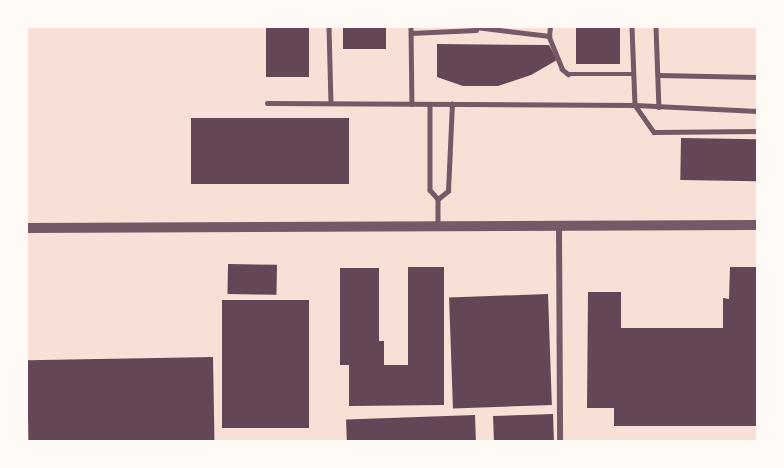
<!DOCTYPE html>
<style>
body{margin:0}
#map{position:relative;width:784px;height:468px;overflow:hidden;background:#f7e1d7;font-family:Commissioner,sans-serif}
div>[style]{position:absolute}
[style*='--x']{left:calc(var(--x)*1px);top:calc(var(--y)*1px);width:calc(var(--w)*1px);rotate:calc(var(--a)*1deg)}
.building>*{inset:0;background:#644757;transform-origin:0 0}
.service>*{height:4.5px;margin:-2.25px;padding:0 2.25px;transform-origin:2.25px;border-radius:2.25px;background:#755966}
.minor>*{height:6px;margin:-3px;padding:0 3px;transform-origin:3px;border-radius:3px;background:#755966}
.tertiary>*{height:10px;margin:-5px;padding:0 5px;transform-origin:5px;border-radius:5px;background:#755966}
span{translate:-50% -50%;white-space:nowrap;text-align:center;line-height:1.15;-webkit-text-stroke:6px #fffaf5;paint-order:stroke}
.frame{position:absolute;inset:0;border:28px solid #fffaf5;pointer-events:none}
</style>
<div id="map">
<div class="building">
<i style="left:266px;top:27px;width:43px;height:50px"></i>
<i style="left:343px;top:27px;width:43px;height:22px"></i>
<i style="left:576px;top:27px;width:44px;height:37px"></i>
<i style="clip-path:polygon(437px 44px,549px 45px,557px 60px,531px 75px,498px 86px,463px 86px,437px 77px)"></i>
<i style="left:191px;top:118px;width:158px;height:66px"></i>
<i style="left:681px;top:138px;width:76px;height:42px;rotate:1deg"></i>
<i style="left:228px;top:264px;width:49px;height:30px;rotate:1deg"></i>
<i style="clip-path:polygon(408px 267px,444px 267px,444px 405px,349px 406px,349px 365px,340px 365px,340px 268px,379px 268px,379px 341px,384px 341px,384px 365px,408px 365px)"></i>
<i style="clip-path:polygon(730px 267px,757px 267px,757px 426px,614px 426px,614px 408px,587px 408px,588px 292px,621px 292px,621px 328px,723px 328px,723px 298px,729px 299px)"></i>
<i style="left:548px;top:294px;width:111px;height:99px;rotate:88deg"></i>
<i style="left:309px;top:300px;width:128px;height:87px;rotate:90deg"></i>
<i style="left:213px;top:357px;width:84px;height:186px;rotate:89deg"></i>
<i style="left:553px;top:414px;width:27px;height:60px;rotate:88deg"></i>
<i style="left:475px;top:415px;width:26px;height:129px;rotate:88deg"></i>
</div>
<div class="service">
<i style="--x:329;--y:27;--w:76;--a:88.5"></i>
<i style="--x:411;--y:27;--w:77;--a:89.3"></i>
<i style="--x:476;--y:27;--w:74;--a:7"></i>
<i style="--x:549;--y:36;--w:35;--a:68"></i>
<i style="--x:562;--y:69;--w:8;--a:40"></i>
<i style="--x:568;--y:74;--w:64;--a:0"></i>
<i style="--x:632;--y:27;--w:78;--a:87.8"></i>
<i style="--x:635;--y:105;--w:33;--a:55"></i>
<i style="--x:654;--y:132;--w:103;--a:-0.6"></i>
<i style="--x:656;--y:27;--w:80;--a:87.9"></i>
<i style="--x:411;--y:33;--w:65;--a:-2.6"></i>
<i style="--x:549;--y:36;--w:9;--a:-84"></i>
<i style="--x:658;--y:75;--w:99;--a:1.2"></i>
<i style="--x:267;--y:103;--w:368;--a:0.3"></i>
<i style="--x:635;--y:105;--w:122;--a:2.8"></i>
<i style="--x:430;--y:105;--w:85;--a:90"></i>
<i style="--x:430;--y:190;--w:12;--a:48"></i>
<i style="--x:438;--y:199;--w:26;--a:90"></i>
<i style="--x:438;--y:199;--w:13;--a:-39"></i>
<i style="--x:448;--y:191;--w:87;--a:-87.4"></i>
</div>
<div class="minor">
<i style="--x:559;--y:226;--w:215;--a:89.7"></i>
</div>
<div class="tertiary">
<i style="--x:27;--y:228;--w:730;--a:-0.24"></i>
</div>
<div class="frame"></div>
</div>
